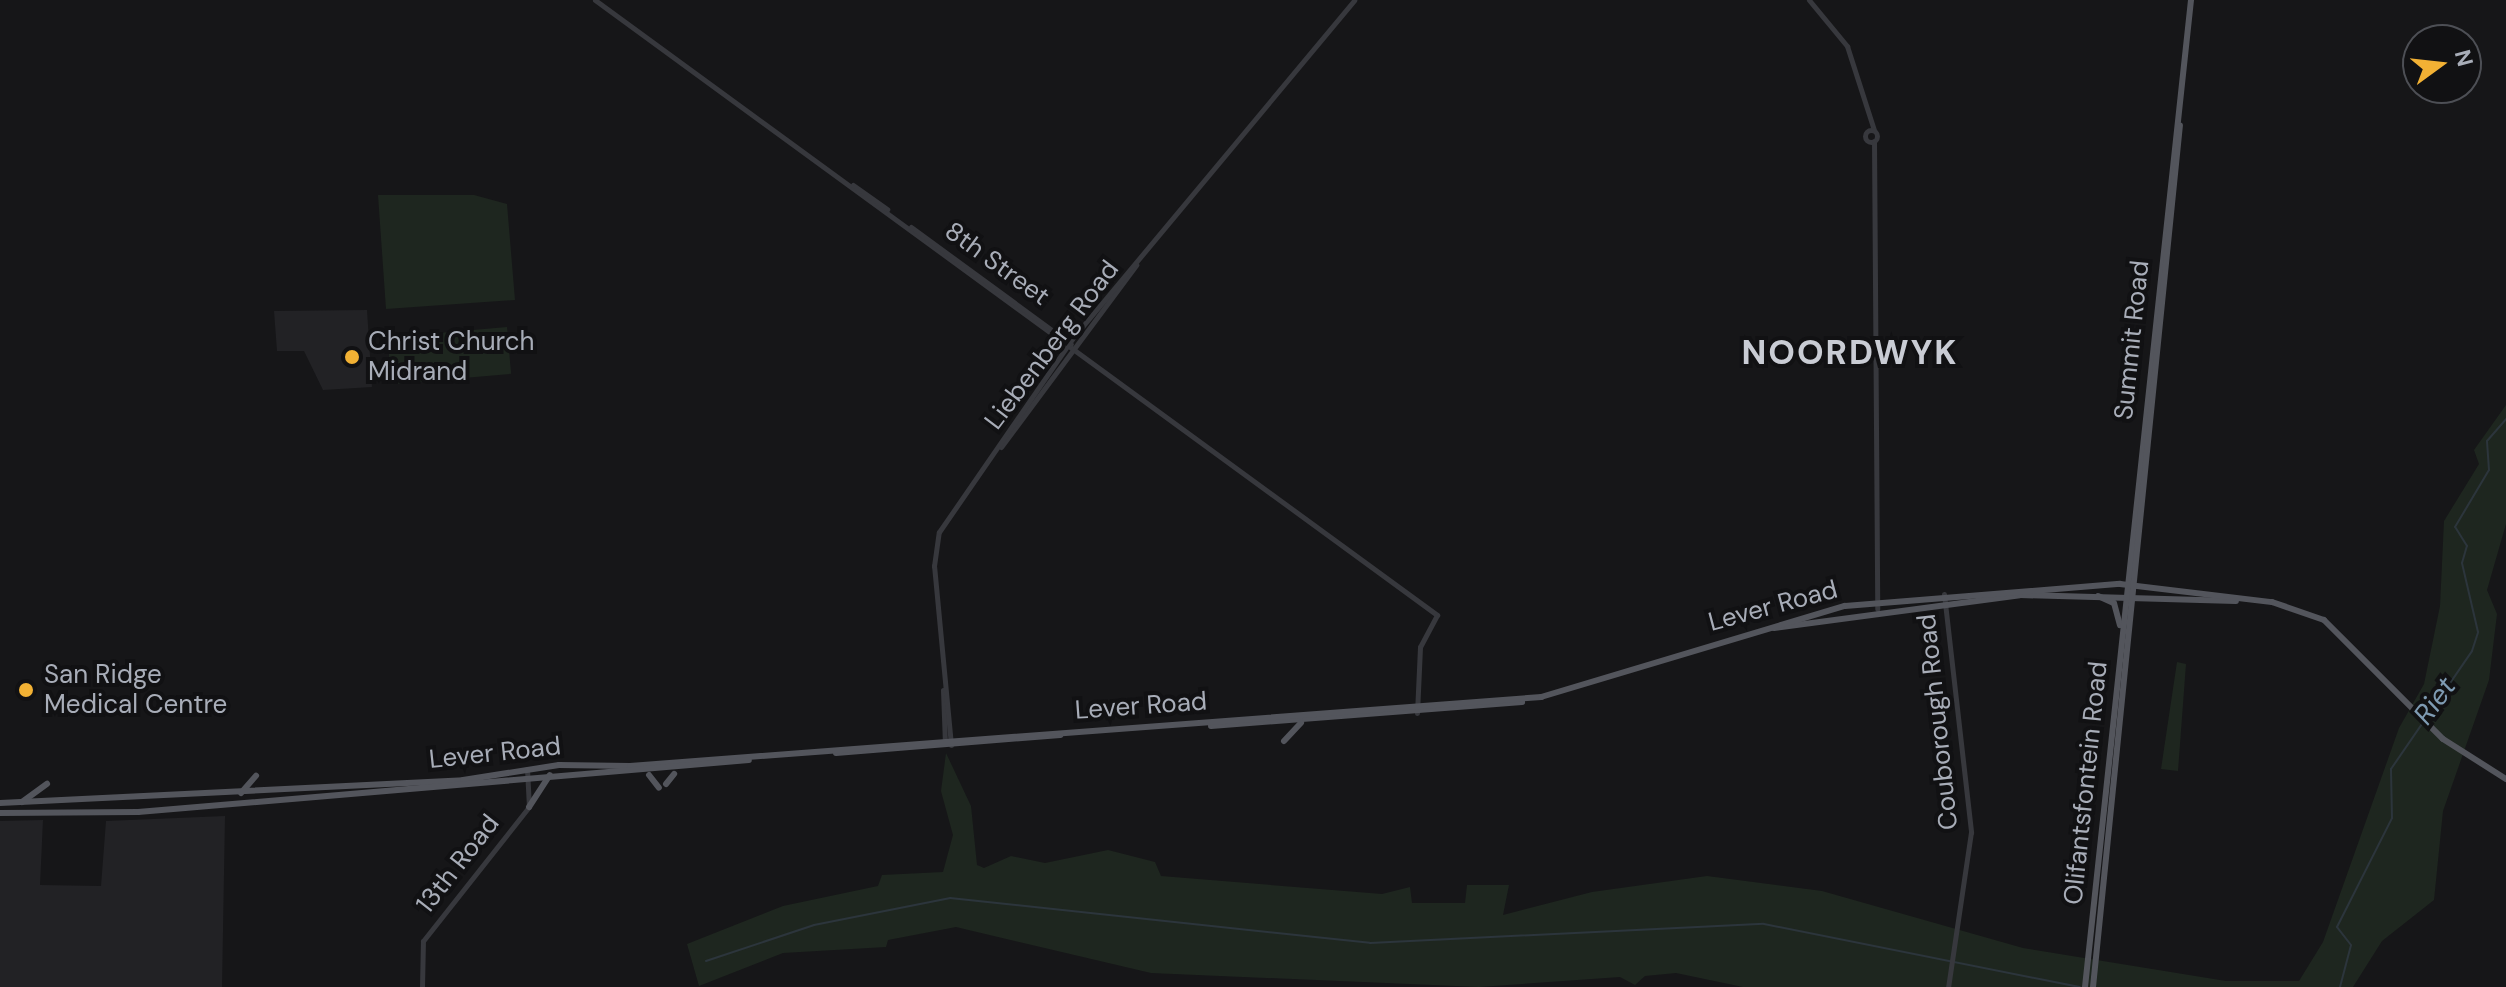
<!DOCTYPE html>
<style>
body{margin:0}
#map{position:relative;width:2506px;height:987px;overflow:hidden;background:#161618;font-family:"DM Sans",sans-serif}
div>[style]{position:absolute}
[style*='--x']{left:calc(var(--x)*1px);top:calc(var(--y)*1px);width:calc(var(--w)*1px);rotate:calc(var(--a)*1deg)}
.built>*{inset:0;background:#222225}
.green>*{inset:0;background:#1e261f;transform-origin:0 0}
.stream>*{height:2px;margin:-1px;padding:0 1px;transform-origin:1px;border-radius:1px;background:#2c353c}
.minor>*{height:5px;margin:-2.5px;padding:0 2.5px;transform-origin:2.5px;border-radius:2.5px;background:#37383d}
.minor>.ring{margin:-2.5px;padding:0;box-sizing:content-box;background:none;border:5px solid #37383d;border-radius:50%}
.major>*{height:6px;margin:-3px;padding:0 3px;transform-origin:3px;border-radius:3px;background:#53555c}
.dots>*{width:22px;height:22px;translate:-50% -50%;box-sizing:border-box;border:4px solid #111113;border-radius:50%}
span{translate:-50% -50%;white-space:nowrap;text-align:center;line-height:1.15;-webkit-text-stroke:8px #111113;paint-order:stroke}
.street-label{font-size:26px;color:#a8adb8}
.poi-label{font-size:26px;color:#a8adb8}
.left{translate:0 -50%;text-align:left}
.water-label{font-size:28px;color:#7f9bb3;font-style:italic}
.district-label{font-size:34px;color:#c9ccd4;font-weight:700;letter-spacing:2px}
.north{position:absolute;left:2402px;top:24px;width:80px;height:80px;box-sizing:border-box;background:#111113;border:2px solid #4d4f55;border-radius:50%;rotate:75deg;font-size:22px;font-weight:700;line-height:32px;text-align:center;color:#a8adb8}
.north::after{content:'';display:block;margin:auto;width:28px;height:36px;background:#f2b134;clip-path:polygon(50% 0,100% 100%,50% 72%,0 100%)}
</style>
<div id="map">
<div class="built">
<i style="clip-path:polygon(367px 310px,372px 387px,323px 390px,304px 351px,277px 351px,274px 311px)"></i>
<i style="clip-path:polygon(225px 816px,222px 987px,0 987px,0 821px,43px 820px,40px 885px,101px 886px,106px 821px)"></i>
</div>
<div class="green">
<i style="clip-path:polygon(378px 195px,474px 195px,507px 204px,515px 300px,386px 309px)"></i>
<i style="left:507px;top:327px;width:47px;height:120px;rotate:85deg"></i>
<i style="clip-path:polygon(2506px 405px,2506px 524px,2487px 590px,2497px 614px,2489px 680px,2443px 811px,2434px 900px,2382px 941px,2353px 987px,1743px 987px,1676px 973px,1645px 976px,1635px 985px,1620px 977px,1479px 987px,1151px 973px,956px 927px,888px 940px,886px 947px,783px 953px,699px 986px,687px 944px,783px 906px,878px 886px,882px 875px,943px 872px,953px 835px,941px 791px,946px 753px,971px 806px,977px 865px,984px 868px,1011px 856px,1045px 863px,1108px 850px,1155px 862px,1161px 876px,1382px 894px,1410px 887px,1412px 903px,1465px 903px,1467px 885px,1509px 885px,1503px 915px,1592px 892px,1707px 876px,1822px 891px,2023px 948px,2226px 981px,2299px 981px,2323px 942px,2399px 728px,2424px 684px,2440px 606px,2444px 521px,2479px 464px,2474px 450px)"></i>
<i style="clip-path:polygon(2177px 662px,2186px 664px,2178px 771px,2161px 769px)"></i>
</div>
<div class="stream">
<i style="--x:706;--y:961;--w:114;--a:-18.4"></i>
<i style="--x:814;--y:925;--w:139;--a:-11.2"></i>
<i style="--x:950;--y:898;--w:422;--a:6.1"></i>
<i style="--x:1370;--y:943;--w:394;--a:-2.8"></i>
<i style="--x:1764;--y:924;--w:322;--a:11.3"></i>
<i style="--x:2340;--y:987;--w:43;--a:-75.3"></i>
<i style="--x:2351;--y:945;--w:23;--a:-128"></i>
<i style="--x:2337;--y:927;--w:122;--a:-63.2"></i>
<i style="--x:2392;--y:818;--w:49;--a:-91.2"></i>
<i style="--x:2391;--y:769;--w:143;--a:-55.5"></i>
<i style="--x:2472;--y:651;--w:20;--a:-72"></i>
<i style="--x:2478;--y:632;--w:71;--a:-103.1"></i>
<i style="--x:2462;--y:563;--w:18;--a:-74"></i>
<i style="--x:2467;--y:546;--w:22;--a:-122"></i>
<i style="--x:2455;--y:527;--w:66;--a:-59.2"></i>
<i style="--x:2489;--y:470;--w:29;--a:-94"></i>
<i style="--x:2487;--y:441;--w:29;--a:-49"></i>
</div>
<div class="minor">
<i style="--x:595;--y:0;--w:1043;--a:36.14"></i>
<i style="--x:1437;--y:615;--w:36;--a:118"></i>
<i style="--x:1420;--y:647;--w:66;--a:92.6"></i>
<i style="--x:1809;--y:0;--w:60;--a:50.4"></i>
<i style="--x:1847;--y:46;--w:88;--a:72.2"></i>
<i class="ring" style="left:1865px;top:130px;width:7px;height:7px"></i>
<i style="--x:1874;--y:141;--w:468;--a:89.6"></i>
<i style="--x:853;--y:185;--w:42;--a:35.2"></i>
<i style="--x:911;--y:227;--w:198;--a:36.2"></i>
<i style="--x:1059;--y:334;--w:22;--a:-16"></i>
<i style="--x:1001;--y:447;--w:227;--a:-53.4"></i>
<i style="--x:1944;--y:594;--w:240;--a:83.5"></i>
<i style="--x:1971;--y:832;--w:157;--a:98.4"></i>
<i style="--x:943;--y:690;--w:54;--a:87.9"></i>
<i style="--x:951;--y:745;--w:180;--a:-95.4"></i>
<i style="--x:934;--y:566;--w:34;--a:-82"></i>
<i style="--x:939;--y:532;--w:234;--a:-55.4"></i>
<i style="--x:1072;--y:339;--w:441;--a:-50.2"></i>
<i style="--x:422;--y:987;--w:46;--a:-88.8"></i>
<i style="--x:423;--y:941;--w:171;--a:-51.7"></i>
<i style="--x:529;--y:807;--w:38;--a:-93"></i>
</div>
<div class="major">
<i style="--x:2098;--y:596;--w:17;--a:24"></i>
<i style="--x:2114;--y:603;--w:23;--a:75"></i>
<i style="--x:1774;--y:628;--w:248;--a:-7.6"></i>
<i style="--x:2020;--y:595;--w:216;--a:1.6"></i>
<i style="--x:1211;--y:726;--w:312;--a:-4.4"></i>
<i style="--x:1284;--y:741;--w:25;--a:-47"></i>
<i style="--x:836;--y:753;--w:225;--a:-4.6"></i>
<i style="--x:649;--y:775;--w:16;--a:52"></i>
<i style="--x:666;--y:784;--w:13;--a:-51"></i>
<i style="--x:241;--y:793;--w:23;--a:-49"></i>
<i style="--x:22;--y:802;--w:31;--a:-36"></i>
<i style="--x:0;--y:803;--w:464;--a:-2.8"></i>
<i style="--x:463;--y:780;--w:97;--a:-8.9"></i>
<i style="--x:559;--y:765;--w:71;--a:0.8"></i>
<i style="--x:630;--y:766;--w:914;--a:-4.33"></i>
<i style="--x:1541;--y:697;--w:317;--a:-16.7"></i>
<i style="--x:1845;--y:606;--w:276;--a:-4.6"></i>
<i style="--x:2120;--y:584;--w:153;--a:6.8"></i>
<i style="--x:2272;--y:602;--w:55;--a:19.1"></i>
<i style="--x:2324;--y:620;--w:168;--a:45"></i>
<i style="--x:2443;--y:739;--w:75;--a:32.4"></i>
<i style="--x:529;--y:807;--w:38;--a:-57"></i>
<i style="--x:0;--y:813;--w:138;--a:-0.4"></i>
<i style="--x:138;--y:812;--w:613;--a:-4.86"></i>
<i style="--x:2085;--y:987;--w:993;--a:-83.87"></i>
<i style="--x:2093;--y:987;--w:866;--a:-84.24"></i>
</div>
<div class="dots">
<i style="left:352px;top:357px;background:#f2b134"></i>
<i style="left:26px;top:690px;background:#f2b134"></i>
</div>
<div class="street-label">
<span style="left:997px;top:264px;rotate:36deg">8th Street</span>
<span style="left:2132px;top:340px;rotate:-84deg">Summit Road</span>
<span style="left:1052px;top:345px;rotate:-53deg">Liebenberg Road</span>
<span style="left:1773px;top:606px;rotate:-15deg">Lever Road</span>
<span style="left:1141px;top:706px;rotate:-4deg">Lever Road</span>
<span style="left:1938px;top:722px;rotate:-96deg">Couborough Road</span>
<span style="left:495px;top:753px;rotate:-6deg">Lever Road</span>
<span style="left:2086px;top:783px;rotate:-84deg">Olifantsfontein Road</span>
<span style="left:458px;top:864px;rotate:-52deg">13th Road</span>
</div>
<div class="poi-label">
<span class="left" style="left:368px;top:357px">Christ Church<br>Midrand</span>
<span class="left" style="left:44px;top:690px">San Ridge<br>Medical Centre</span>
</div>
<div class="water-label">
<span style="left:2435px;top:701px;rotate:-54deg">Riet</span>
</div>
<div class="district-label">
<span style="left:1850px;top:353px">NOORDWYK</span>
</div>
<div class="north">N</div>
</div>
